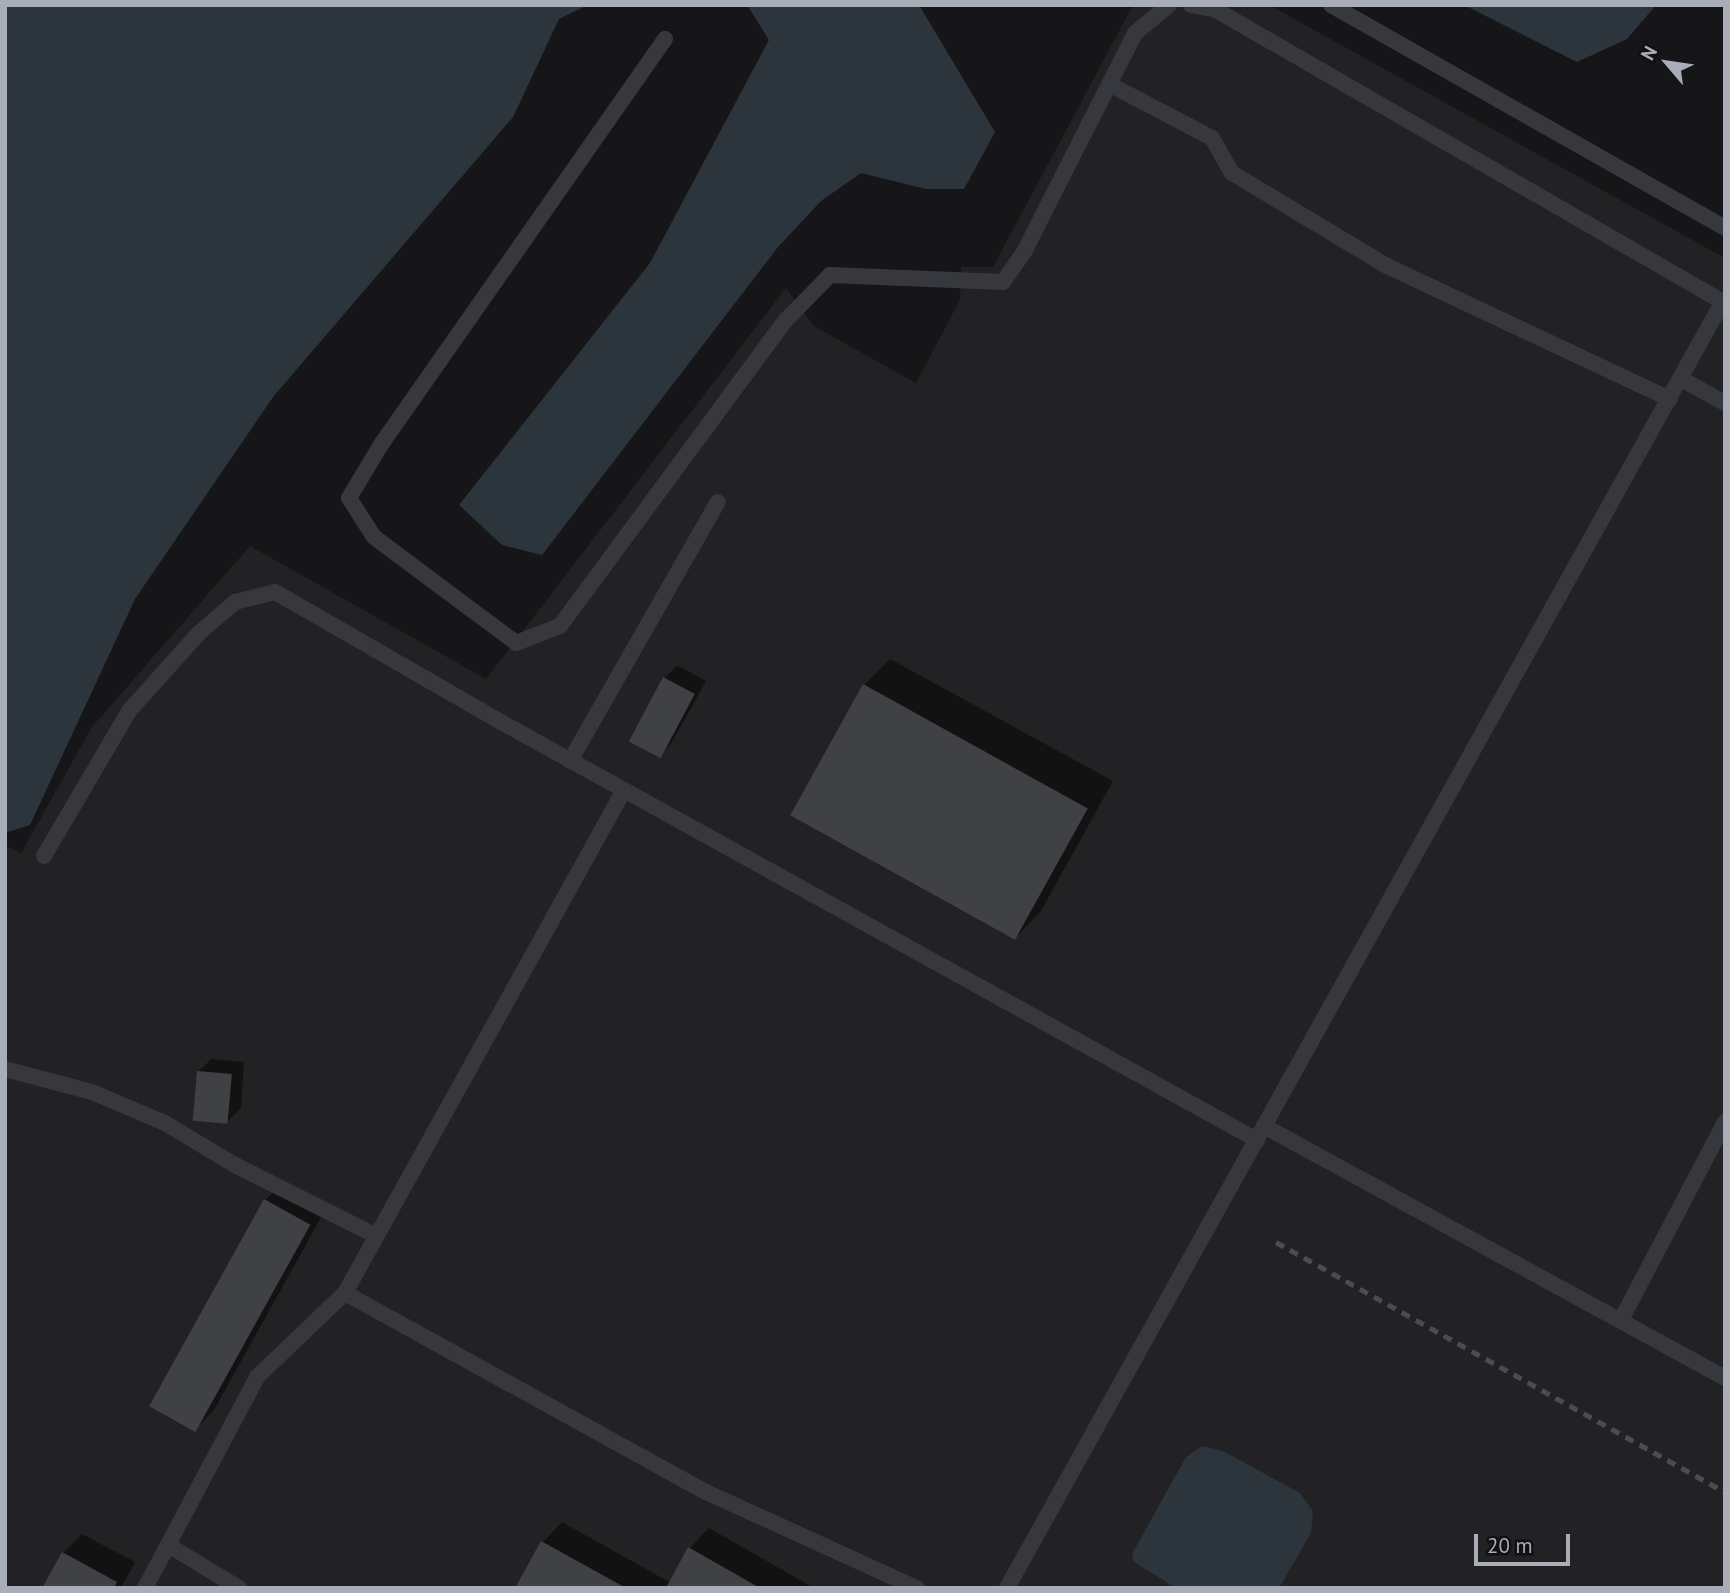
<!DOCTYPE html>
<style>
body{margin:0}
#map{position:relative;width:1730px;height:1593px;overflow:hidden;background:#161618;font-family:"PT Sans",sans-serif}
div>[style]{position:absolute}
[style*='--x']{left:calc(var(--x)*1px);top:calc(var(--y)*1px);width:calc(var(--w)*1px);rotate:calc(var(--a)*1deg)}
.built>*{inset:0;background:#222225}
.water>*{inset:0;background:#2c353c}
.shadow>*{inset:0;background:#0007}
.building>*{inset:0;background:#404145;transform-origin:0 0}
.service>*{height:16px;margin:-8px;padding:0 8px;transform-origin:8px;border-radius:8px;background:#37383d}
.rail>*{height:5px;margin-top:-2.5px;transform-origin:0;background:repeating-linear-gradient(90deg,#4a4c52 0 9px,transparent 0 16px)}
span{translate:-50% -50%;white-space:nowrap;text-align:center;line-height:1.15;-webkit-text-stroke:6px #111113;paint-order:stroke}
.frame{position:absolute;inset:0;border:7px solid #a8adb8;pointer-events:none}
.north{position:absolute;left:1632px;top:28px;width:70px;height:70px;-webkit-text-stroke:5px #111113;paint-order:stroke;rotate:299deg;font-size:19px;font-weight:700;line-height:28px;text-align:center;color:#a8adb8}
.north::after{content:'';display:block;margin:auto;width:24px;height:32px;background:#a8adb8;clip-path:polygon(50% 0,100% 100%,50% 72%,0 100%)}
.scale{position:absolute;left:1474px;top:1534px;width:96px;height:32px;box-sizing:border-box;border:4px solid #a8adb8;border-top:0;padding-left:9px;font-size:21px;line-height:24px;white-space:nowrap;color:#a8adb8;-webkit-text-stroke:5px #111113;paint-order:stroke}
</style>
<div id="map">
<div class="built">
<i style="clip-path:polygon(1133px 5px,1269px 5px,1725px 258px,1725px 1588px,5px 1588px,5px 845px,21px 853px,92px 727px,250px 546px,486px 679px,786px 288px,814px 326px,916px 383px,960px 300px,961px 267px,993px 267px)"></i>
</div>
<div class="water">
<i style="clip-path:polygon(5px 5px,588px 5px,559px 19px,513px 117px,273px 397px,135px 599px,30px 825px,5px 833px)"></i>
<i style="clip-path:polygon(747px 5px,919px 5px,995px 132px,964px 189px,926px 189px,861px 173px,821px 201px,778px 247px,542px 555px,502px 545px,459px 505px,650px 263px,769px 40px)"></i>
<i style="clip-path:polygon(1464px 5px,1656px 5px,1627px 39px,1577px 62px)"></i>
<i style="clip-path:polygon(1202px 1446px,1223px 1451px,1300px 1493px,1313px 1511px,1311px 1533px,1279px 1588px,1176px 1588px,1134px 1562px,1132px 1554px,1186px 1457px)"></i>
</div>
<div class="shadow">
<i style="clip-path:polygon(890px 659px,1113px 781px,1041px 911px,1016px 937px,864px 685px)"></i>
<i style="clip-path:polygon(677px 665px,706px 681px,671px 744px,658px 757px,629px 740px,665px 678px)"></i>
<i style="clip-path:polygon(211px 1059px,244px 1062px,241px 1108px,228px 1121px,198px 1072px)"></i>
<i style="clip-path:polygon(285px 1181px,328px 1205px,214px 1410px,195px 1430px,265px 1200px)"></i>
<i style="clip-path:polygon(562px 1522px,671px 1583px,690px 1548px,709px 1528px,814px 1588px,517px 1588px,543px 1542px)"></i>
<i style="clip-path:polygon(82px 1534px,135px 1562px,121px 1588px,44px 1588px,63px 1553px)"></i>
</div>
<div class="building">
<i style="left:663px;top:677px;width:36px;height:73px;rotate:28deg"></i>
<i style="left:863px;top:684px;width:257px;height:150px;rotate:29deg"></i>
<i style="left:197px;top:1071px;width:35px;height:50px;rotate:5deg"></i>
<i style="left:264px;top:1199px;width:53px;height:237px;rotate:29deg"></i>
<i style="clip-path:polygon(541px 1541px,626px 1588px,515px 1588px)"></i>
<i style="clip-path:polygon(688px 1547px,760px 1588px,666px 1588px)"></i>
<i style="clip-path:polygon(62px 1552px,117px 1582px,114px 1588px,42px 1588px)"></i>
</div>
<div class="service">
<i style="--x:1191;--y:5;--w:25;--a:11"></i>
<i style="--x:1216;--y:10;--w:587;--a:29.93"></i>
<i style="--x:1331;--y:5;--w:453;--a:29.5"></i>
<i style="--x:665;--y:39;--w:493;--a:125"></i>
<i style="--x:382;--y:443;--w:64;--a:121"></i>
<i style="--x:349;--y:498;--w:46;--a:57.3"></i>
<i style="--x:374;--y:537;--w:177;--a:36.7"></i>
<i style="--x:516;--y:643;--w:47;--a:-21.1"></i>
<i style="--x:560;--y:626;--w:380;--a:-53.6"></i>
<i style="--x:786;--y:320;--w:63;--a:-45.6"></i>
<i style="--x:830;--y:275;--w:173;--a:2.3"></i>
<i style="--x:1003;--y:282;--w:39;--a:-55"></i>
<i style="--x:1025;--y:250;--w:243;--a:-63.1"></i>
<i style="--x:1135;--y:33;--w:44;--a:-39.5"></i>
<i style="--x:1109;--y:84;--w:116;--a:27.7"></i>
<i style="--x:1212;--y:138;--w:40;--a:60.3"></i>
<i style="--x:1232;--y:173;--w:179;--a:31"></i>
<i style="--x:1385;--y:265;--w:315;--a:25.2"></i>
<i style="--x:1681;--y:379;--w:50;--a:28.6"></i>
<i style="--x:570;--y:761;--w:298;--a:-60.3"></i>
<i style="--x:44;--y:856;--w:168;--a:-59.6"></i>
<i style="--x:129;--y:711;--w:105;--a:-48.1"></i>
<i style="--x:199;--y:633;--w:48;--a:-40.7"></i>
<i style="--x:235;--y:602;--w:41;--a:-14"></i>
<i style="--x:275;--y:592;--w:261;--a:29.9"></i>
<i style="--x:501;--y:722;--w:864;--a:28.94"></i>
<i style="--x:5;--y:1069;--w:90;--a:14.8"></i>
<i style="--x:92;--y:1092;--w:79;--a:23"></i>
<i style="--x:165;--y:1123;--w:82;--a:31"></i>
<i style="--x:235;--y:1165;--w:157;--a:26.6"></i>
<i style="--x:1264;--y:1126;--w:525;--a:28.66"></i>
<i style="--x:345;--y:1293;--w:412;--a:28.9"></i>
<i style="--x:706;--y:1492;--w:232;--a:24.5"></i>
<i style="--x:1621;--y:1320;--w:224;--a:-62.3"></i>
<i style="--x:168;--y:1545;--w:83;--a:31.2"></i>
<i style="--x:145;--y:1588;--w:239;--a:-62"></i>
<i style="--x:257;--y:1377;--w:122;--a:-43.7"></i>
<i style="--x:345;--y:1293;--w:575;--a:-60.98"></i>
<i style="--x:1007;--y:1588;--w:1471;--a:-60.91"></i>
</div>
<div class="rail">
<i style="--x:1276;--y:1242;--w:514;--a:29.11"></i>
</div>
<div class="frame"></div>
<div class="north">N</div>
<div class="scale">20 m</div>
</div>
